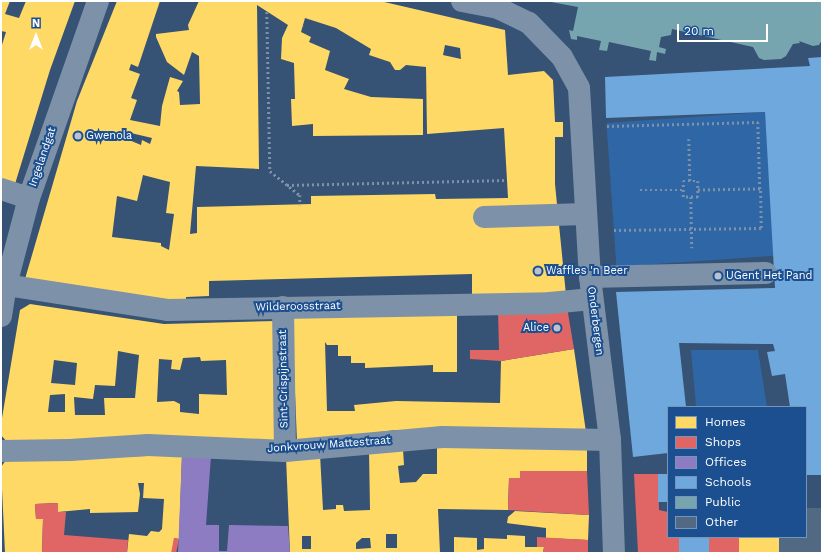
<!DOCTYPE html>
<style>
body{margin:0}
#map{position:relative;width:823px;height:554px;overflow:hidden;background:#365274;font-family:"Work Sans",sans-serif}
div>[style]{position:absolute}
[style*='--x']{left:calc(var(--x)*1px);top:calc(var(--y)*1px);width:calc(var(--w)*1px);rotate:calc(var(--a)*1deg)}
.green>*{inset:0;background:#2f66a5;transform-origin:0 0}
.homes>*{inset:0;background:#ffd966;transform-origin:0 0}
.shops>*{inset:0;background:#e06666;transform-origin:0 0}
.offices>*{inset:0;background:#8e7cc3}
.schools>*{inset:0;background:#6fa8dc;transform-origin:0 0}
.public>*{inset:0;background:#76a5af}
.building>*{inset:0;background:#526984}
.path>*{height:2.5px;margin-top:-1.25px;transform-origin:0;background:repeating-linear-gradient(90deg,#7d92a8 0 2px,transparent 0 5px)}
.minor>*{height:22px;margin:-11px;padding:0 11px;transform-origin:11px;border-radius:11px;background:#7d92a8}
.dots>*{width:11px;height:11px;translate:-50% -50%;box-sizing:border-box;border:2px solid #1b4f8f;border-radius:50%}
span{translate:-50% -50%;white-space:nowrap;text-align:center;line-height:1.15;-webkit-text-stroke:4px #1b4f8f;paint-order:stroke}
.poi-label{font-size:11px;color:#fff}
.left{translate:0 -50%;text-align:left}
.right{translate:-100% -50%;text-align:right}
.street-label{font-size:11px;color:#fff}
.frame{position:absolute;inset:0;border:2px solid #fff;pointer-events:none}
.legend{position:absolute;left:667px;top:406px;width:140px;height:132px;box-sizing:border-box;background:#1b4f8f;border:1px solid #7695bc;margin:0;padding:5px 7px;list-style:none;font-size:12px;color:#fff}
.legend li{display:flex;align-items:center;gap:8px;height:20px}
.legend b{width:20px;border:1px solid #7695bc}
.north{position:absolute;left:16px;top:16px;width:40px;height:40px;-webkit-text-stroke:3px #1b4f8f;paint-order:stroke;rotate:0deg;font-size:11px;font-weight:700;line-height:16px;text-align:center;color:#fff}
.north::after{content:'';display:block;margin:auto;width:14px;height:18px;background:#fff;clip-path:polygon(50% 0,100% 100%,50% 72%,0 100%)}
.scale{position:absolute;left:677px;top:24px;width:91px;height:18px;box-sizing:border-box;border:2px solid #fff;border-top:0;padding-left:5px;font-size:12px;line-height:14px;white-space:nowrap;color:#fff;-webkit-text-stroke:3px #1b4f8f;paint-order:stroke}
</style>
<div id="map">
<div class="green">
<i style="left:765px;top:112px;width:144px;height:159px;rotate:86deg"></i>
<i style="clip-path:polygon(691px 350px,758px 350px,767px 407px,696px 407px)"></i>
</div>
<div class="homes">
<i style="clip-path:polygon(1px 1px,10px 1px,5px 14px,19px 18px,26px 1px,75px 1px,50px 70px,15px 184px,1px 181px,1px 48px,6px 32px,1px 31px)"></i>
<i style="clip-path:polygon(evenodd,117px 1px,160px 1px,138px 67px,131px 64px,129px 70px,140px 74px,131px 98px,137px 100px,130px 120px,160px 126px,162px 106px,170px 77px,183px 81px,177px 91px,179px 92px,180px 105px,200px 104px,199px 56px,192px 52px,184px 75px,167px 62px,156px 37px,156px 34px,189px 30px,188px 25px,199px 1px,380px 1px,505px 30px,508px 75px,544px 71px,553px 80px,555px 122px,563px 122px,563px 137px,555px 137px,555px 184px,566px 295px,472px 294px,472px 274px,209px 281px,209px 296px,186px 297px,186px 301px,161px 300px,25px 279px,77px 101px,117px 1px,257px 5px,288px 25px,282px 38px,281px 59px,294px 63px,295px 99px,291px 99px,292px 126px,313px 124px,313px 136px,423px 135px,423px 99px,371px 97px,344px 89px,349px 79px,325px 70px,330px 51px,309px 42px,311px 37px,301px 32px,305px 18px,336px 28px,371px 49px,369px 55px,390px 62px,395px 70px,400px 70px,406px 65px,426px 67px,427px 134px,504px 128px,508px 198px,436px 199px,435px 194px,311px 196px,311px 204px,197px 207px,197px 233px,190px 234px,196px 166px,259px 169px,257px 5px,117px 1px,445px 45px,460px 48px,461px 59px,443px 55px,445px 45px,117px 1px,131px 133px,152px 138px,150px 144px,142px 140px,141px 145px,129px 140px,131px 133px,117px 1px,143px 175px,170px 182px,166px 213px,174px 214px,169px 250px,161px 246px,161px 243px,112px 237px,117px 196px,137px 201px,143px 175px)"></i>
<i style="clip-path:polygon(evenodd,30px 304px,164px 324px,276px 321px,274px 440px,7px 442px,1px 435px,1px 424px,20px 310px,30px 304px,118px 351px,139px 355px,135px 398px,104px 398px,105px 415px,75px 415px,74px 397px,93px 399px,95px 385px,115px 386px,118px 351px,30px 304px,200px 357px,201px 361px,226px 360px,227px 395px,199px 394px,199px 414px,180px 412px,180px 404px,174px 401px,157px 402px,159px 359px,172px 360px,171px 369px,180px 370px,183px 358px,200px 357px,30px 304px,54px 360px,77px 363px,75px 385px,51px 383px,54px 360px,30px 304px,65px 394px,65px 412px,48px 412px,50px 395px,65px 394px)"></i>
<i style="clip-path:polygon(457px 313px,457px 372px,433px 372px,433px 365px,365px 368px,365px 363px,351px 363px,351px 356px,338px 356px,338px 345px,327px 345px,325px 342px,327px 411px,355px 411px,354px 405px,396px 401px,500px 403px,501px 361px,574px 349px,586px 432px,396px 430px,297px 442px,292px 318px)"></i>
<i style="clip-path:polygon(evenodd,437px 444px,587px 447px,587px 471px,520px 471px,520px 478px,509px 478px,508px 510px,438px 509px,440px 553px,290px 553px,286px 457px,320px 454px,323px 510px,336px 509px,336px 505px,343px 505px,344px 511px,370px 510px,369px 450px,403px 449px,404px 465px,398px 466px,400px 483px,416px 482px,423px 474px,437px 474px,437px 444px,386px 534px,397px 534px,397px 548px,386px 548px,386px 534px,437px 444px,302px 536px,311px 536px,311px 549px,302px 549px,302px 536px,437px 444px,362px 538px,370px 538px,371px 548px,356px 549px,356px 543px,362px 538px)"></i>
<i style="clip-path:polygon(182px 455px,179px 539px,174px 538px,173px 553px,127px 553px,129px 534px,147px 536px,151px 531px,159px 532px,162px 529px,164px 499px,143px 498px,144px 483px,138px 483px,140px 494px,138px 512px,90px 513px,90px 509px,58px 512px,58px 503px,35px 504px,36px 519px,43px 519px,42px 553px,5px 553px,1px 467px,6px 460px)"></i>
<i style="clip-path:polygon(515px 511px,589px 515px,588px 540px,546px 538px,546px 528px,507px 523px,508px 517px)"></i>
<i style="clip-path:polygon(507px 535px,525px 536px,525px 547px,544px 547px,543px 553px,454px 553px,454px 537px,477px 538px,477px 550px,484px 549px,484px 538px,507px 539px)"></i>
<i style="left:739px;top:537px;width:40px;height:16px"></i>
</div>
<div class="shops">
<i style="clip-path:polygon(567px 307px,574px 349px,501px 361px,470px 359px,470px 350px,499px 350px,498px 311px)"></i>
<i style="clip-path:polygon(520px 471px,587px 471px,589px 515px,508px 510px,509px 478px,520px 478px)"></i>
<i style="clip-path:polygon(634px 474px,658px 474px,659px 510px,668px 512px,668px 537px,679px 537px,679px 553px,638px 553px)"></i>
<i style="clip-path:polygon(58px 503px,58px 512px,66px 512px,64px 535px,128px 540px,127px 553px,42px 553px,43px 519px,36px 519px,35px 504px)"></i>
<i style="clip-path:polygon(537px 537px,588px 540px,588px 553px,543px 553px,544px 547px,537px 547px)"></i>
<i style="left:709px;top:537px;width:30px;height:16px"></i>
<i style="left:174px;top:538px;width:5px;height:15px;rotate:11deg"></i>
</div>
<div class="offices">
<i style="clip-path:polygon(182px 455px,211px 456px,206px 525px,219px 525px,219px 551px,227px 551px,229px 525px,288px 526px,290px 553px,178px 553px)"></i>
</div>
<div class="schools">
<i style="clip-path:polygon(822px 57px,822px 475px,806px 475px,806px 407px,790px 407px,785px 374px,772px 376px,767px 352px,775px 351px,773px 344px,679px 343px,686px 407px,668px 407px,668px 453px,633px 457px,616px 292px,775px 288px,765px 112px,606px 118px,605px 77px,810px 66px,808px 58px)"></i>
<i style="left:658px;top:474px;width:10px;height:28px"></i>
<i style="left:679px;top:537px;width:30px;height:16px"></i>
</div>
<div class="public">
<i style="clip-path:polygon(822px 1px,822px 40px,819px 45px,813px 46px,799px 41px,800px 43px,793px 44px,786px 56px,781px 59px,764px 60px,759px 58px,753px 47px,672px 29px,671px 35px,661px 37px,659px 47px,666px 49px,665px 54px,657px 52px,656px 61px,649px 60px,651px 51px,609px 42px,607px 51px,599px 50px,601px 41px,577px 36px,577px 40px,571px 39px,569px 30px,573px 31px,578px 7px,551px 2px)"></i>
</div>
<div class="building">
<i style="clip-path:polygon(806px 508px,822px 508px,822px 553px,779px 553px,779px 537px,806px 537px)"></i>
</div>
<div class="path">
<i style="--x:267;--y:12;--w:159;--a:88.9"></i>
<i style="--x:270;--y:171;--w:38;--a:39"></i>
<i style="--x:300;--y:195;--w:10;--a:90"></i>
<i style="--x:607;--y:126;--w:151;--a:-1.5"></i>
<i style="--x:758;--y:122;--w:67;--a:88.3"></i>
<i style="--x:760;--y:189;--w:62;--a:179.1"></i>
<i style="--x:689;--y:139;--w:42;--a:88.6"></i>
<i style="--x:683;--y:181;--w:15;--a:0"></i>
<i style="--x:698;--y:181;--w:16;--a:90"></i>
<i style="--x:698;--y:197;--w:15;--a:180"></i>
<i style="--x:683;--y:197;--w:16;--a:-90"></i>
<i style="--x:287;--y:185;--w:220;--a:-1.3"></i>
<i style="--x:640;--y:190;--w:43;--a:0"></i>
<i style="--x:691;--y:197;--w:51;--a:88.9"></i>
<i style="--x:614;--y:230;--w:147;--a:-0.8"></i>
<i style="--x:761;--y:228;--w:39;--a:-91"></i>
</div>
<div class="minor">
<i style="--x:462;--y:1;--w:37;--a:11"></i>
<i style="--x:498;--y:8;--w:34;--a:26"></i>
<i style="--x:529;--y:23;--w:47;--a:45.9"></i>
<i style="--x:562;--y:57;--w:35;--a:61"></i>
<i style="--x:579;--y:88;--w:189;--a:86.7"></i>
<i style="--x:590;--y:277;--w:164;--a:83"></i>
<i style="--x:610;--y:440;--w:113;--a:88"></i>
<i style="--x:1;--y:189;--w:29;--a:18"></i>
<i style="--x:484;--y:217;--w:102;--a:-1.7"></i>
<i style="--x:590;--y:277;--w:176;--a:-1.3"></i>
<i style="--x:6;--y:285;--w:163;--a:8.8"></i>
<i style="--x:167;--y:310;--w:383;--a:-1"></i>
<i style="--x:550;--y:303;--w:42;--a:-5.4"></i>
<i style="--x:283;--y:307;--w:144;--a:89.2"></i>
<i style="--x:1;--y:316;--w:31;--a:-81"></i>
<i style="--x:6;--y:285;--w:90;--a:-75.2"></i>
<i style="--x:29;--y:198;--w:209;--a:-70.7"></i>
<i style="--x:1;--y:451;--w:69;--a:-0.8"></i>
<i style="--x:70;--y:450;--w:78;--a:-3.7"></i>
<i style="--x:148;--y:445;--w:137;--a:2.5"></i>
<i style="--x:285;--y:451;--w:158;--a:-5.1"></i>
<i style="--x:442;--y:437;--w:168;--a:1"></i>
</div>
<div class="dots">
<i style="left:78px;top:136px;background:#b9c2ce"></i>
<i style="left:538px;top:271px;background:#b9c2ce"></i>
<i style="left:718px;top:276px;background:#b9c2ce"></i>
<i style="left:557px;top:328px;background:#b9c2ce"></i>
</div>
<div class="poi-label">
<span class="left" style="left:86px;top:136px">Gwenola</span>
<span class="left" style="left:546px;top:271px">Waffles 'n Beer</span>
<span class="left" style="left:726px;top:276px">UGent Het Pand</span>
<span class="right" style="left:549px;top:328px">Alice</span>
</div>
<div class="street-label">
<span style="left:43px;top:157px;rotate:-71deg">Ingelandgat</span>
<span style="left:298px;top:307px;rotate:-1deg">Wilderoosstraat</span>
<span style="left:595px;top:321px;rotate:83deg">Onderbergen</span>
<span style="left:284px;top:379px;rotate:-91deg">Sint-Crispijnstraat</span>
<span style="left:329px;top:445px;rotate:-4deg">Jonkvrouw Mattestraat</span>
</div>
<div class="frame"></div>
<ul class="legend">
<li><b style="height:11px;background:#ffd966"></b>Homes</li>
<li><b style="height:11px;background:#e06666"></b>Shops</li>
<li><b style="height:11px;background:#8e7cc3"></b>Offices</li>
<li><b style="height:11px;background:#6fa8dc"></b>Schools</li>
<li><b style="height:11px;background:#76a5af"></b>Public</li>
<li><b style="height:11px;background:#526984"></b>Other</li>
</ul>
<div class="north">N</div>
<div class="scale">20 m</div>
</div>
